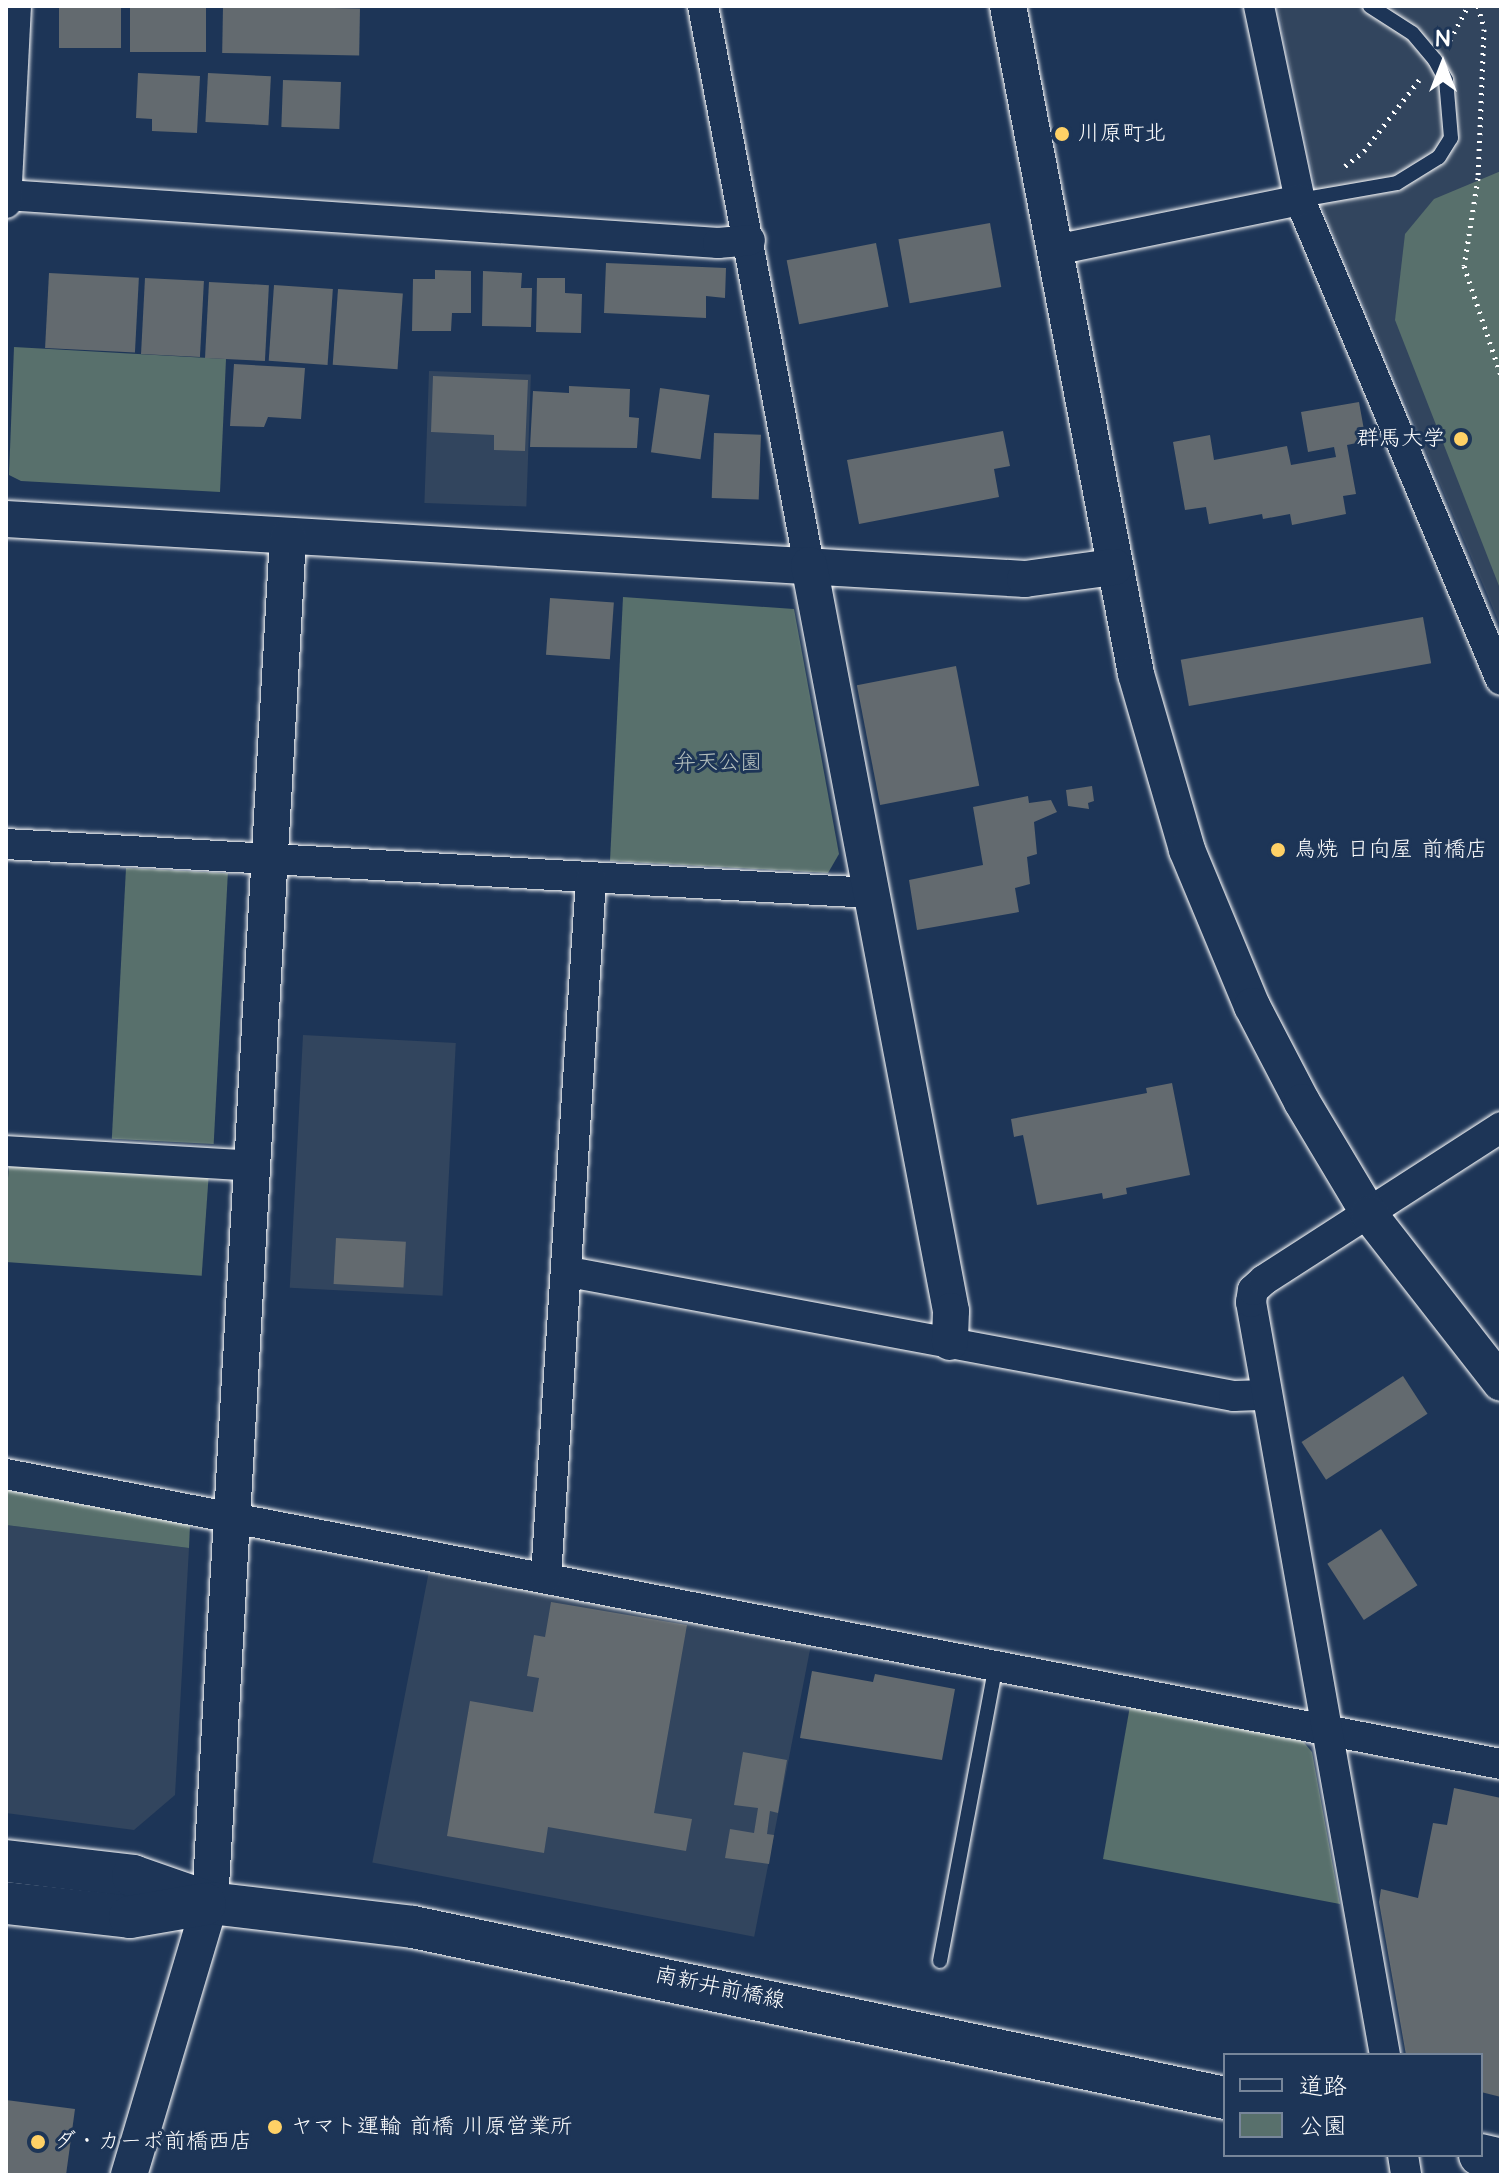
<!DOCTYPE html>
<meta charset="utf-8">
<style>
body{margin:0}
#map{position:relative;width:1507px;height:2181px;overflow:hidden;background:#1d3557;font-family:"Architects Daughter","Klee One",sans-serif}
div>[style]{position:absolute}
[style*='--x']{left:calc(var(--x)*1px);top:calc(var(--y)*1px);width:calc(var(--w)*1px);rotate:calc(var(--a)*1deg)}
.built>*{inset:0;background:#32455e;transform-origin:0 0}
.green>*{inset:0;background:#58706c;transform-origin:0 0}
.building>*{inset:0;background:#636a6f;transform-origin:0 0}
.path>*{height:5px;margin-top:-2.5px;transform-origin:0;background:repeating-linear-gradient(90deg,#fff 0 2px,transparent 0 8px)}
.roads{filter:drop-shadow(0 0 2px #fff) drop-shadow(0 0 2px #fff)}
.service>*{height:14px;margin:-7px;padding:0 7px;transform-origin:7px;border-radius:7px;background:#1d3557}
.minor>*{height:30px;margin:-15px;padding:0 15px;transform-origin:15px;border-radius:15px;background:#1d3557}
.tertiary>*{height:36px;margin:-18px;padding:0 18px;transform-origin:18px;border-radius:18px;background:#1d3557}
.secondary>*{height:42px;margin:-21px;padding:0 21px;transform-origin:21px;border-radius:21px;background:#1d3557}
.dots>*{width:22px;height:22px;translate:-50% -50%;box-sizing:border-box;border:4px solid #1d3557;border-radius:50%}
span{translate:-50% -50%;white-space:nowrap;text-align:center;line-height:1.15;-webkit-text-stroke:6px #1d3557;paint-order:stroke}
.poi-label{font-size:22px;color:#fff}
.left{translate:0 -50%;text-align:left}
.right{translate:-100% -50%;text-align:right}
.park-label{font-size:22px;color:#b4bfbd}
.street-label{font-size:22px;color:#fff}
.frame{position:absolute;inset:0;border:8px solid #fff;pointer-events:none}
.legend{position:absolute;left:1223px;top:2053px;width:260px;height:104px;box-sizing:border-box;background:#1d3557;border:2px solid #77869a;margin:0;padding:10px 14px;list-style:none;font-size:24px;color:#fff}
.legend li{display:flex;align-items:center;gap:16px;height:40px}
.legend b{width:40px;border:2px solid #77869a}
.north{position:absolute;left:1403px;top:24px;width:80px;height:80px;-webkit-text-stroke:6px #1d3557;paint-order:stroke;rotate:0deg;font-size:22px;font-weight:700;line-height:32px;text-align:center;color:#fff}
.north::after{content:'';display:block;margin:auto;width:28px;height:36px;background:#fff;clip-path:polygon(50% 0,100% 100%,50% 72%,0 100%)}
</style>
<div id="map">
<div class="built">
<i style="clip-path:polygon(1278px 6px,1501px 6px,1501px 627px,1318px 197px)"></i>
<i style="left:429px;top:371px;width:102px;height:132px;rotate:2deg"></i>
<i style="left:303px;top:1035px;width:153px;height:253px;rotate:3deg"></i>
<i style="clip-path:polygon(6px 1525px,189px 1548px,175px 1795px,134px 1830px,6px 1813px)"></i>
<i style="left:429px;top:1571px;width:389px;height:297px;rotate:11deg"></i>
</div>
<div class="green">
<i style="clip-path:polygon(1501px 171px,1501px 591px,1395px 320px,1405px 234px,1434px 199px)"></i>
<i style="clip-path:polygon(14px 347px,226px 359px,220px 492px,21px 481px,9px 475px)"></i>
<i style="clip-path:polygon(623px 597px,794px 609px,839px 854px,828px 873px,610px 861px)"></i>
<i style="left:126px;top:868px;width:102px;height:271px;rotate:3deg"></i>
<i style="left:9px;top:1164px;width:200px;height:98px;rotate:4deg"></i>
<i style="clip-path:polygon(6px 1490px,190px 1525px,189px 1548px,6px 1525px)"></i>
<i style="clip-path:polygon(1130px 1706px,1301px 1739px,1312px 1752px,1340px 1904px,1103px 1859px)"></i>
</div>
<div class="building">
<i style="left:59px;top:6px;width:62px;height:42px"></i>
<i style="left:130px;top:6px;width:76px;height:46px"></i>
<i style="left:223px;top:6px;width:137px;height:47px;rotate:1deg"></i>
<i style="clip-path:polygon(138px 73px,200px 76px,197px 133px,152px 131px,152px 119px,136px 118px)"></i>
<i style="left:208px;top:73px;width:63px;height:49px;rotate:3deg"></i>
<i style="left:283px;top:80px;width:58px;height:47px;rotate:2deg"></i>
<i style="left:990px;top:223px;width:65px;height:93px;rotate:80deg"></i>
<i style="left:876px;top:243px;width:65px;height:91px;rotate:79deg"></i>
<i style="clip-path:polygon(606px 263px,726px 268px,725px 298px,706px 296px,706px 318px,604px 313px)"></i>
<i style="clip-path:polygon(435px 270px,471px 271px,471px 313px,452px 313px,451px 331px,412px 331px,413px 279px,435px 279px)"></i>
<i style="clip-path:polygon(483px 271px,522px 273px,521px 288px,532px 288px,531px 327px,482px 326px)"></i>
<i style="left:49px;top:273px;width:90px;height:75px;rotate:3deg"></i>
<i style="left:145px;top:278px;width:59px;height:76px;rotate:3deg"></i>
<i style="clip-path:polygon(537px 278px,565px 278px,565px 293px,582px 294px,581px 333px,536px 332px)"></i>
<i style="left:209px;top:282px;width:60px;height:76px;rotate:3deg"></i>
<i style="left:274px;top:285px;width:59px;height:76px;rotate:4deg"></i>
<i style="left:338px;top:289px;width:65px;height:76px;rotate:4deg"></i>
<i style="clip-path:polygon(234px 364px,305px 368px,301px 419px,268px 417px,264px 427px,230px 426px)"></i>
<i style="clip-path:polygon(433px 376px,528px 380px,525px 451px,494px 450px,494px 435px,431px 432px)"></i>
<i style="clip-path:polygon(569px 386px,630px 389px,629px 417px,639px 418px,637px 448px,530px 447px,533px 391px,569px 393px)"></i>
<i style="left:660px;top:388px;width:50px;height:65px;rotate:8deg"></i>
<i style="clip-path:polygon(1359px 402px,1366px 441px,1347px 445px,1356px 494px,1343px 496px,1346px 514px,1292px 525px,1290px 514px,1263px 519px,1262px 514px,1209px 524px,1206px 507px,1185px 510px,1173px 442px,1210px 435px,1214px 460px,1287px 446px,1291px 465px,1336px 457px,1334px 447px,1308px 452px,1301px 412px)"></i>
<i style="clip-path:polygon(1003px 431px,1010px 466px,994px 469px,999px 497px,859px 524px,847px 460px)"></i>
<i style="left:714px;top:433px;width:47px;height:65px;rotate:2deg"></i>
<i style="left:550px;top:598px;width:64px;height:57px;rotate:4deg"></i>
<i style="left:1423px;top:617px;width:47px;height:246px;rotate:80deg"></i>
<i style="left:956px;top:666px;width:122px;height:101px;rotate:79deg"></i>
<i style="clip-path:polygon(1092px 786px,1094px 801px,1088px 803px,1089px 809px,1068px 806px,1066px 790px)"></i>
<i style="clip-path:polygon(1028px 796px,1029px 803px,1051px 800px,1057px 812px,1034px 822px,1037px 854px,1027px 857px,1030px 884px,1015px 888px,1019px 912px,917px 930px,909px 880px,983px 865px,973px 807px)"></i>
<i style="clip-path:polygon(1172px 1083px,1190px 1175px,1126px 1188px,1127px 1194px,1103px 1199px,1102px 1193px,1037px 1205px,1023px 1135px,1014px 1137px,1011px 1119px,1147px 1093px,1146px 1088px)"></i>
<i style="left:336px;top:1238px;width:70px;height:46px;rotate:3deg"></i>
<i style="left:1403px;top:1376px;width:45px;height:121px;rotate:57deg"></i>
<i style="left:1381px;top:1529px;width:67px;height:64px;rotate:57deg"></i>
<i style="clip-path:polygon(551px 1602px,687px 1625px,654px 1813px,692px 1819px,686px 1851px,548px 1827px,544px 1853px,447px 1836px,470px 1701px,533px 1712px,539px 1678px,527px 1676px,534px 1635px,545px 1637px)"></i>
<i style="clip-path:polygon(812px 1671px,873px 1682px,875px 1674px,955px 1689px,942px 1760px,800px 1738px)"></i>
<i style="clip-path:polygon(743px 1752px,787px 1760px,778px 1813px,770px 1811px,767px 1834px,774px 1835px,769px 1864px,725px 1858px,730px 1829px,754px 1833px,758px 1808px,734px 1805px)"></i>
<i style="clip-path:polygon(1454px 1788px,1501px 1798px,1501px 2097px,1481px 2092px,1481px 2055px,1406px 2055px,1379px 1902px,1381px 1889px,1418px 1898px,1433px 1823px,1447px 1825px)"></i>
<i style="clip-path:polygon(6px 2100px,75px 2109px,66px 2175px,6px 2175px)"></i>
</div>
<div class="path">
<i style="--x:1478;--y:6;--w:24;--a:75"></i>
<i style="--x:1484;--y:29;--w:149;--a:92.3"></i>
<i style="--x:1478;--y:178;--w:89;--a:99"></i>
<i style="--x:1464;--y:266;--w:115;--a:71.3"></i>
<i style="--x:1450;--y:40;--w:38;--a:-62"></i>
<i style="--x:1345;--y:166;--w:24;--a:-38"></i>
<i style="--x:1364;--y:151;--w:90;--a:-52.2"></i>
</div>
<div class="roads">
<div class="service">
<i style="--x:1300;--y:200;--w:98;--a:-9.9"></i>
<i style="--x:1397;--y:183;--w:49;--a:-31.8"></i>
<i style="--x:1439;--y:157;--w:22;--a:-58"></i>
<i style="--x:1451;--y:138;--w:58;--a:-94.9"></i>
<i style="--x:1446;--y:80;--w:23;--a:-119"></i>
<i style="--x:1435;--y:60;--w:35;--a:-130"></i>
<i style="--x:1412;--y:33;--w:50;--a:-147.3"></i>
<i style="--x:940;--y:1961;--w:302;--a:-79.3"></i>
</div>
<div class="minor">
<i style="--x:703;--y:6;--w:569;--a:79.26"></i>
<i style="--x:1259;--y:6;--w:198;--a:78.1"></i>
<i style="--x:1300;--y:200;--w:520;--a:67.28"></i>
<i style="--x:6;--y:195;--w:714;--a:3.86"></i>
<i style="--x:718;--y:243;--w:32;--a:-5"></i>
<i style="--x:6;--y:203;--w:197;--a:-87.1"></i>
<i style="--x:1055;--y:250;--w:250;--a:-11.5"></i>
<i style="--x:6;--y:844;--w:866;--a:3.24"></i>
<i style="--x:6;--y:1151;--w:249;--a:3.4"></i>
<i style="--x:569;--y:1272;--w:676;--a:10.56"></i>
<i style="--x:1234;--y:1396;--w:32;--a:-2"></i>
<i style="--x:6;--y:1474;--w:1523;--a:10.98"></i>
<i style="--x:546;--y:1577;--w:699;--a:-86.31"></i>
<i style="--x:1385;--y:2055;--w:765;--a:-100.09"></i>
<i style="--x:1251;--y:1302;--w:12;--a:-81"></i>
<i style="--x:1253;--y:1290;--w:15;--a:-42"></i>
<i style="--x:1264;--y:1280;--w:282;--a:-32.8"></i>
<i style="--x:1403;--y:2155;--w:20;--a:81"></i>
</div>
<div class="tertiary">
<i style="--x:1008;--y:6;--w:680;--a:79.15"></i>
<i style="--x:1136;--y:674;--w:183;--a:73.8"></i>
<i style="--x:1187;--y:850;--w:169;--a:67.4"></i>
<i style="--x:1252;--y:1006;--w:108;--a:62.5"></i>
<i style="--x:1302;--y:1102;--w:131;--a:59.1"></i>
<i style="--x:1369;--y:1214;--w:214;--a:52"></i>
<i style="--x:6;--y:519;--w:1021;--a:3.37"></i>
<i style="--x:1025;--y:579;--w:90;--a:-7.7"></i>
<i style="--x:809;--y:565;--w:759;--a:79.22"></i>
<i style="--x:951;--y:1311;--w:31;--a:92"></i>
<i style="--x:129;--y:2175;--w:284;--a:-73.4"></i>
<i style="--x:210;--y:1903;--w:1367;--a:-86.73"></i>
</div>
<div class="secondary">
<i style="--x:6;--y:1861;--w:128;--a:6.7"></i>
<i style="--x:133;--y:1876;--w:82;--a:19.3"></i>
<i style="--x:210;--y:1903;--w:204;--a:6.7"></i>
<i style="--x:413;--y:1927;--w:830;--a:11.89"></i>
<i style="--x:6;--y:1903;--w:125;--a:6.4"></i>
<i style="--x:130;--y:1917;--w:76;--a:-9.8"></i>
<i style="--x:1480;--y:2155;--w:22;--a:13"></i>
</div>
</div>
<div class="dots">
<i style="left:1062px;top:134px;background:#ffd166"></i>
<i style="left:1461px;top:439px;background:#ffd166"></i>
<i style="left:1278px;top:850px;background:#ffd166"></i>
<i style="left:275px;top:2127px;background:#ffd166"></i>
<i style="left:38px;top:2142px;background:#ffd166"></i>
</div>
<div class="poi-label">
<span class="left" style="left:1078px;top:134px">川原町北</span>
<span class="right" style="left:1445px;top:439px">群馬大学</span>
<span class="left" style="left:1294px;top:850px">鳥焼 日向屋 前橋店</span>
<span class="left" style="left:291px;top:2127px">ヤマト運輸 前橋 川原営業所</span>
<span class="left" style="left:54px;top:2142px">ダ・カーポ前橋西店</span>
</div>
<div class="park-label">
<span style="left:718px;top:763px">弁天公園</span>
</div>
<div class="street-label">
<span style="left:720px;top:1988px;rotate:12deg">南新井前橋線</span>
</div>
<div class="frame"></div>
<ul class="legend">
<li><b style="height:10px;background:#1d3557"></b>道路</li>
<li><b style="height:22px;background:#58706c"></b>公園</li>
</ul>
<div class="north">N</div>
</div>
